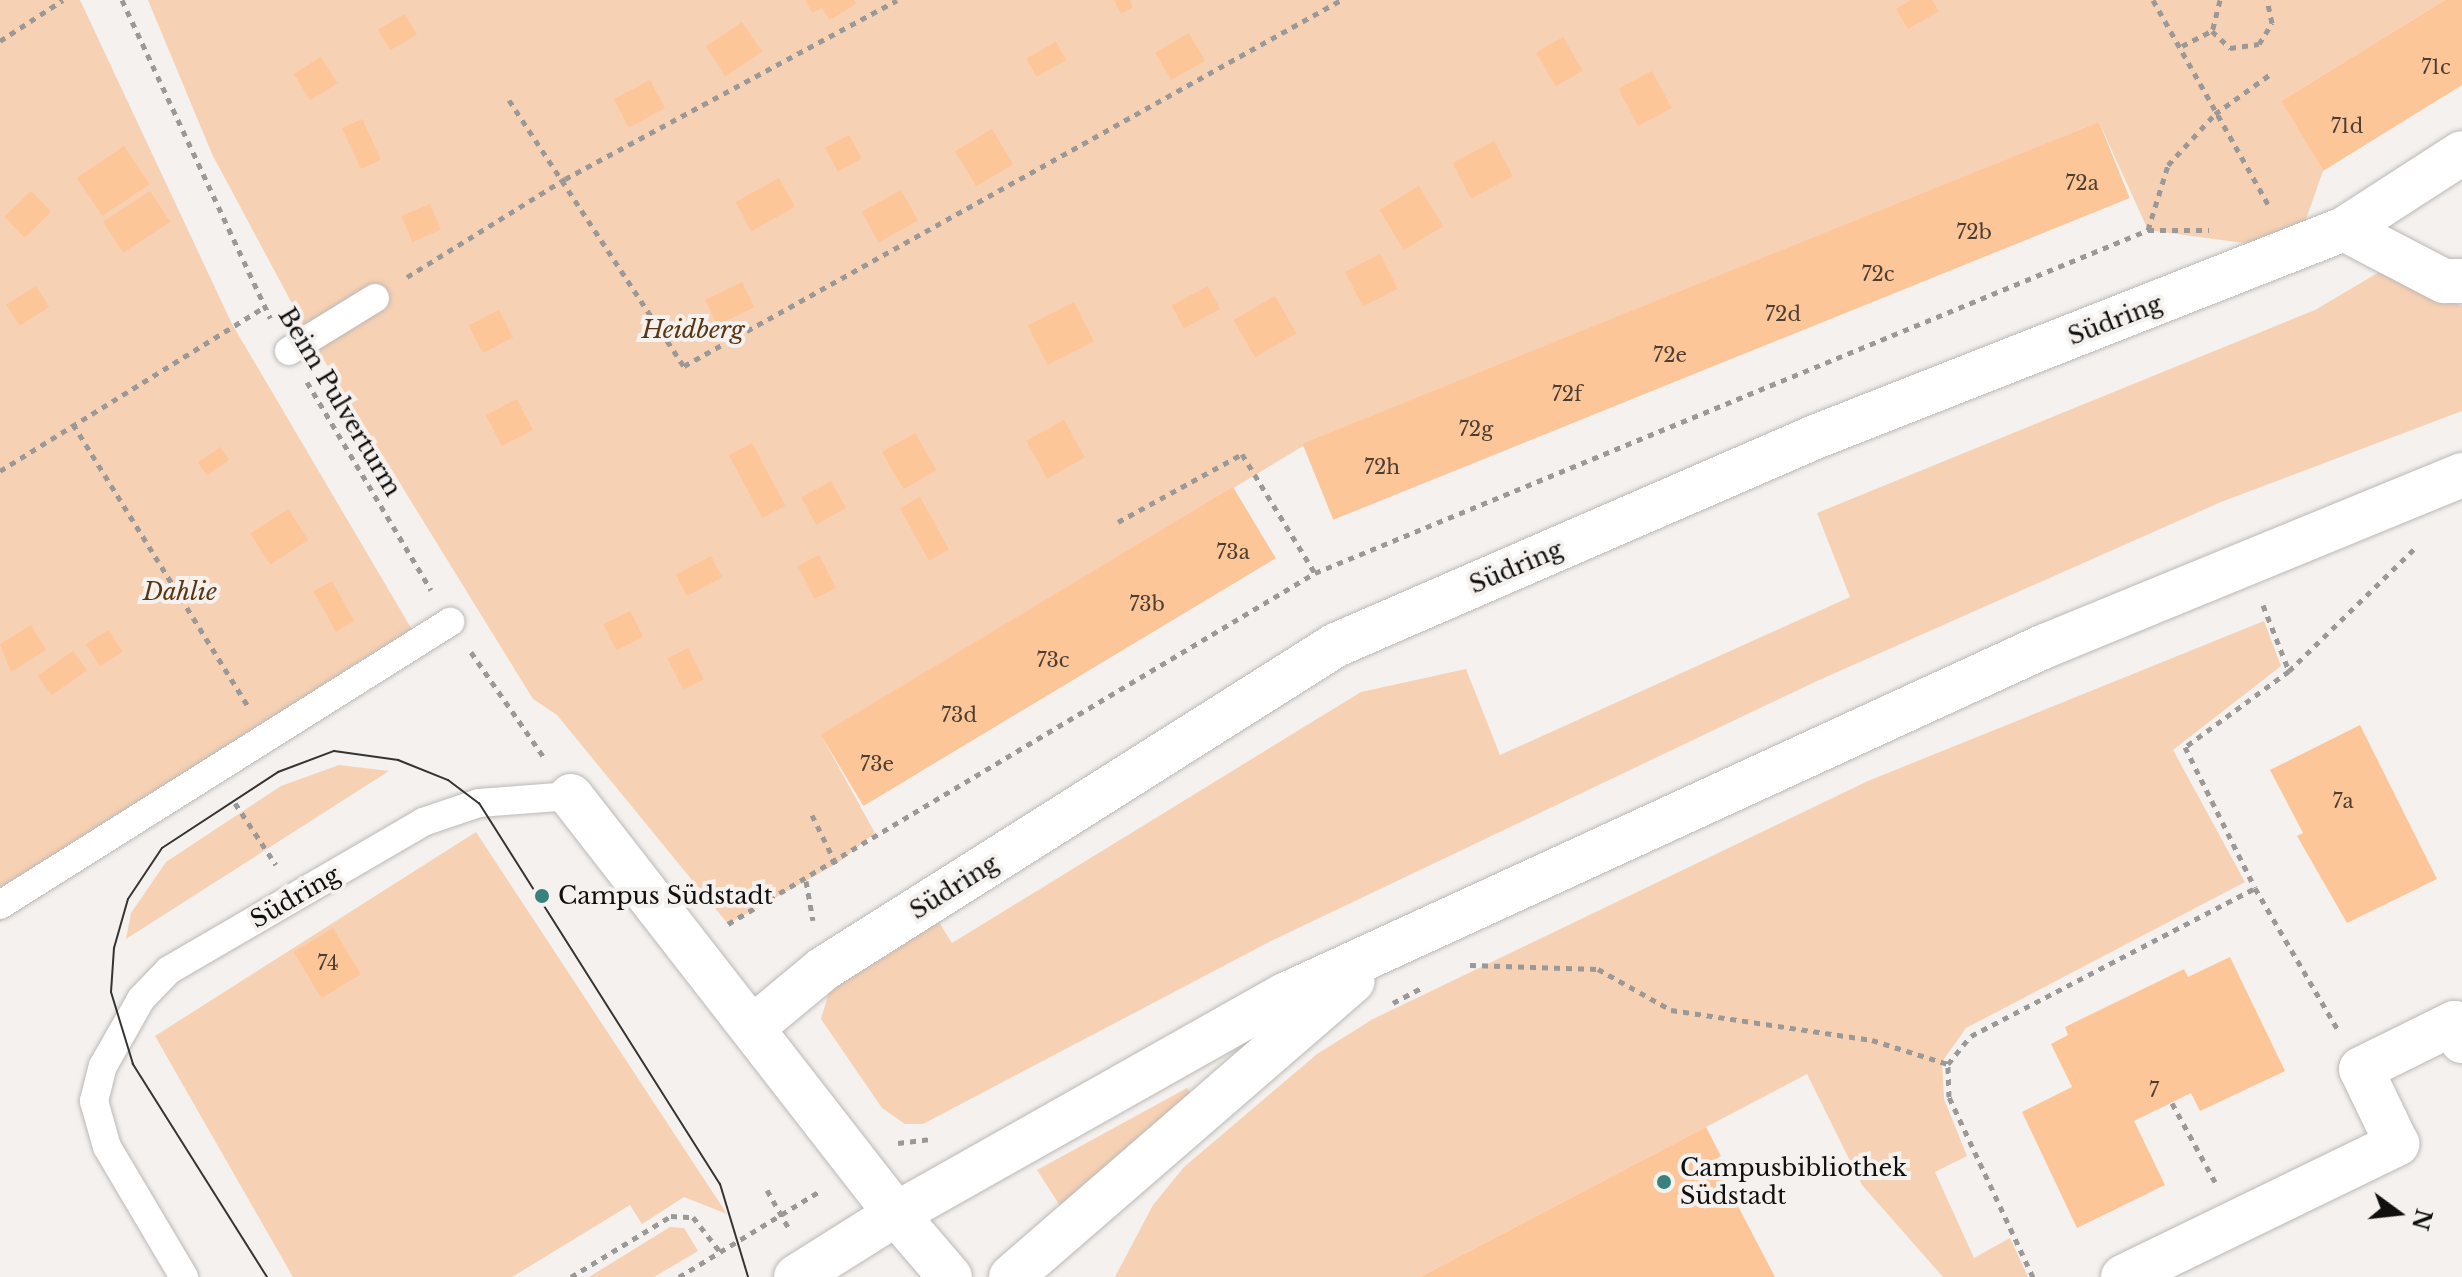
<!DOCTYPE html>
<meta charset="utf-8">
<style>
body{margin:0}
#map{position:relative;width:2462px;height:1277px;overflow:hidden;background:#f4f1ee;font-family:"Libre Baskerville",serif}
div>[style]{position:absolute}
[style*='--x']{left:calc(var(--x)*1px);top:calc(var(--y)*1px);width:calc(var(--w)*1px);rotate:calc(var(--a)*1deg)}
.green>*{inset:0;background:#f7d1b3}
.building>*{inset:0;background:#fdc699;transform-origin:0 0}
.path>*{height:5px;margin-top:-2.5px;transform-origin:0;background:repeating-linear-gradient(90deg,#9b9997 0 6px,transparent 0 12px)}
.roads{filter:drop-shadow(0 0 2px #bcb8b6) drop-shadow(0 0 2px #bcb8b6)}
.service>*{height:28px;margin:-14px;padding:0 14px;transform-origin:14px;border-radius:14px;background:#fff}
.minor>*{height:44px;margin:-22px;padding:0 22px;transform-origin:22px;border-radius:22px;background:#fff}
.secondary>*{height:44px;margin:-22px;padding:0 22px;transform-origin:22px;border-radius:22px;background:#fff}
.primary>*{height:44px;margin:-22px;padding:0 22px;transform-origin:22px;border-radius:22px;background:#fff}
.tram>*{height:2px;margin:-1px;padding:0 1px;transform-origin:1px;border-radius:1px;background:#353433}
.dots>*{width:22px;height:22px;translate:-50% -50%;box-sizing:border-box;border:4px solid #f4f1ee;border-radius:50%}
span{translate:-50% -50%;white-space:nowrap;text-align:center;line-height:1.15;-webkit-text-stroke:8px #f4f1ee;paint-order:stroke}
.number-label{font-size:20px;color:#4c3e32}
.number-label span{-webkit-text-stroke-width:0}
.street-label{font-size:24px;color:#11100f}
.park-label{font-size:24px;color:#5a3614;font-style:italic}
.poi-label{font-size:24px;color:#11100f}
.left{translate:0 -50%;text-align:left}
.north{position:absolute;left:2358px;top:1173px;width:80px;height:80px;-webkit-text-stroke:6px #f4f1ee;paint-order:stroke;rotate:105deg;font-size:22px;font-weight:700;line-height:32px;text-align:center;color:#11100f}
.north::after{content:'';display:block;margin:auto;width:28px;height:36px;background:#11100f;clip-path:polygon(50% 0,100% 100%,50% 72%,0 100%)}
</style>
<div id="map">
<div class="green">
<i style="clip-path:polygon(0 0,80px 0,232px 324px,424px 650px,0 922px)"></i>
<i style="clip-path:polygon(148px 0,2445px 0,2281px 101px,2323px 171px,2295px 250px,2148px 230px,2099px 122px,1303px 446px,822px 737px,875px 833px,836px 864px,728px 924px,557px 715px,533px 699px,311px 339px,212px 154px)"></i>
<i style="clip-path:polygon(2381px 271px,2462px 306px,2462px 411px,2221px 502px,1817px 681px,1271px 941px,923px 1124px,905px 1124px,882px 1108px,821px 1019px,831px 986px,932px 911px,952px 943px,1361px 692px,1466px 669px,1500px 755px,1850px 597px,1817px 513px,2315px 310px)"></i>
<i style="clip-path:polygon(2264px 621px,2281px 666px,2173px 750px,2245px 882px,1966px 1028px,1942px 1062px,1944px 1099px,1967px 1156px,1935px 1172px,1974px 1258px,2010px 1238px,2028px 1277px,1943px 1277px,1862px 1185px,1807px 1074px,1420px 1277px,1115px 1277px,1153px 1205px,1184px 1167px,1317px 1054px,1373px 1019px,1868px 781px)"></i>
<i style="clip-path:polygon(339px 765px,389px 771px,126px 939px,131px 913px,166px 862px,281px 786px)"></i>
<i style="clip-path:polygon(476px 832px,727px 1214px,684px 1197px,642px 1224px,630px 1205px,512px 1277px,293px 1277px,155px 1036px)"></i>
<i style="clip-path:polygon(1187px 1088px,1192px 1096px,1062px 1209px,1037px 1170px)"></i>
<i style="clip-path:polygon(670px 1227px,684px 1228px,698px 1251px,654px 1277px,589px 1277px)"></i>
</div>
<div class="building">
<i style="clip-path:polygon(805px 0,854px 0,856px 4px,830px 20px,822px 8px,812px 13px)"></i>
<i style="clip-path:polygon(1114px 0,1130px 0,1133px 7px,1121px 14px)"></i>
<i style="clip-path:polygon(1911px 0,1932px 0,1939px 11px,1908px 29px,1896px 9px)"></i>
<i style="clip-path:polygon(2445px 0,2462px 0,2462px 85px,2323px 171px,2281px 101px)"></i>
<i style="left:405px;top:14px;width:24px;height:31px;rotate:60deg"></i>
<i style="left:742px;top:22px;width:36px;height:44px;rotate:56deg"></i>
<i style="left:1189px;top:33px;width:32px;height:39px;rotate:60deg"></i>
<i style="left:1563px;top:37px;width:39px;height:31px;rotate:60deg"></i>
<i style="left:1056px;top:42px;width:21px;height:34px;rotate:61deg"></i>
<i style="left:321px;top:57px;width:31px;height:32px;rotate:58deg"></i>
<i style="left:1652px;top:71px;width:42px;height:38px;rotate:62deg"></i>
<i style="left:650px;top:80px;width:32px;height:41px;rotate:62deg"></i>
<i style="left:362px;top:119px;width:45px;height:22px;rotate:65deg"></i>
<i style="left:2099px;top:122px;width:82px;height:859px;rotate:68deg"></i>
<i style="left:992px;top:129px;width:41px;height:43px;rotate:59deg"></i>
<i style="left:849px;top:135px;width:27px;height:27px;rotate:62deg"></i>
<i style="left:1494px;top:141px;width:40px;height:47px;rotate:62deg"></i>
<i style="left:124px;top:146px;width:46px;height:57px;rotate:56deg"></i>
<i style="left:779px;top:178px;width:33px;height:50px;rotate:61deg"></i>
<i style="left:1419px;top:186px;width:47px;height:46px;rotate:59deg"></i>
<i style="left:901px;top:190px;width:35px;height:45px;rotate:61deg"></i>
<i style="left:31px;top:191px;width:29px;height:37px;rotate:46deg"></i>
<i style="left:150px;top:191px;width:37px;height:56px;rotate:57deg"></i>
<i style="left:430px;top:204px;width:28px;height:31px;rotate:67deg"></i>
<i style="left:1380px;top:254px;width:39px;height:39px;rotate:63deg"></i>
<i style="left:742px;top:282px;width:28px;height:41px;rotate:64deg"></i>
<i style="left:36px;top:286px;width:25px;height:35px;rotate:58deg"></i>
<i style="left:1208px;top:286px;width:26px;height:41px;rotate:62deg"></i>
<i style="left:1275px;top:296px;width:43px;height:48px;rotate:60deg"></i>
<i style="left:1074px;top:302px;width:44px;height:52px;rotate:63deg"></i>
<i style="left:499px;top:310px;width:31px;height:34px;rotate:63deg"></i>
<i style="left:517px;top:399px;width:35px;height:35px;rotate:63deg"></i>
<i style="left:1064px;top:420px;width:43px;height:43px;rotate:61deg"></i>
<i style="left:915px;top:433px;width:43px;height:38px;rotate:60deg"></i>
<i style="left:752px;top:443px;width:71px;height:26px;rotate:62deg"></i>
<i style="left:220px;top:447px;width:16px;height:27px;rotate:55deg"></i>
<i style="left:831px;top:481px;width:31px;height:34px;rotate:61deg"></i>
<i style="left:1233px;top:487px;width:83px;height:481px;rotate:59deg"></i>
<i style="left:920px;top:497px;width:60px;height:23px;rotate:61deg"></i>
<i style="left:288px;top:509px;width:37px;height:45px;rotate:57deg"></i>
<i style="left:819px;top:555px;width:37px;height:24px;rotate:63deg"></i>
<i style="left:711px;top:556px;width:24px;height:40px;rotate:62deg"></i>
<i style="left:332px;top:581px;width:46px;height:21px;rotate:61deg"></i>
<i style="left:630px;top:611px;width:29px;height:30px;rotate:63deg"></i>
<i style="clip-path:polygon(31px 625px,46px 650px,11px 672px,0 644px)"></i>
<i style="left:109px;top:630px;width:26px;height:27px;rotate:58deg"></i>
<i style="left:688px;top:648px;width:35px;height:23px;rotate:63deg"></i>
<i style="left:73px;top:651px;width:24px;height:43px;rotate:55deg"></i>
<i style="clip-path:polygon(2360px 725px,2437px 879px,2347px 923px,2297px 836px,2303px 833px,2270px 770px)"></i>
<i style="left:333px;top:928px;width:54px;height:46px;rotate:59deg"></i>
<i style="clip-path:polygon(2230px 957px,2285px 1071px,2200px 1111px,2191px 1093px,2134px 1121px,2165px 1185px,2077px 1228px,2022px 1112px,2072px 1087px,2051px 1044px,2068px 1035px,2065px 1027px,2184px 969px,2188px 977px)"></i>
<i style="clip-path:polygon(1706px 1127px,1721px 1156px,1714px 1160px,1775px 1277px,1420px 1277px)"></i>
</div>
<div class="path">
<i style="--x:122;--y:0;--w:351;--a:65"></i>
<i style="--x:2153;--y:0;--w:239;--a:60.6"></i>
<i style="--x:2220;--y:0;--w:32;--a:104"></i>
<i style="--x:2212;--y:31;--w:25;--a:43"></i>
<i style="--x:2230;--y:48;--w:29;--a:-8"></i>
<i style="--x:2259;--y:44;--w:25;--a:-58"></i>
<i style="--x:2272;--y:23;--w:24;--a:-102"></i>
<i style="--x:0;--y:41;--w:75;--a:-33.1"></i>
<i style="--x:2182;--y:46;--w:34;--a:-27"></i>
<i style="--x:509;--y:100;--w:318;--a:56.7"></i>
<i style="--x:684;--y:366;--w:752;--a:-29.12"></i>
<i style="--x:2148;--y:230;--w:68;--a:-72.9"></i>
<i style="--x:2168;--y:165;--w:69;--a:-47.3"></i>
<i style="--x:2215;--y:114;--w:70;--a:-35.7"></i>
<i style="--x:407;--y:277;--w:186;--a:-31.8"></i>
<i style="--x:565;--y:179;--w:377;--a:-28.3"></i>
<i style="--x:307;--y:382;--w:242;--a:59.2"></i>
<i style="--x:73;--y:424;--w:332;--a:58.2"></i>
<i style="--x:0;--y:471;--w:309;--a:-31.8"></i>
<i style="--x:1118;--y:522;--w:141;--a:-28.7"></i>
<i style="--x:1242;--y:454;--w:140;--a:58.5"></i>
<i style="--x:2263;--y:605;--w:71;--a:68.5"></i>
<i style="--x:2289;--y:671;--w:129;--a:143.8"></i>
<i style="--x:2185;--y:747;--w:157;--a:63.6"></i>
<i style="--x:2255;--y:888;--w:164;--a:59.7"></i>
<i style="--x:471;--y:652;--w:130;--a:55.3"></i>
<i style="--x:2289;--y:671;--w:179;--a:-44.3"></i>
<i style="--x:235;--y:803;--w:74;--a:56.5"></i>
<i style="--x:812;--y:815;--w:55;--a:63.9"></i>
<i style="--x:806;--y:881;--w:40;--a:80"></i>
<i style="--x:728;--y:924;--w:684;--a:-30.88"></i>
<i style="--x:1315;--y:573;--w:901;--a:-22.38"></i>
<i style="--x:2148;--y:230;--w:61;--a:0"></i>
<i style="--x:1470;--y:965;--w:128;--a:1.8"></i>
<i style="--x:1598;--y:969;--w:84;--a:29.3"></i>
<i style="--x:1671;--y:1010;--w:203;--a:8.5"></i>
<i style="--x:1872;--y:1040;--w:80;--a:17.5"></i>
<i style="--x:1393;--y:1003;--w:34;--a:-28"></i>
<i style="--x:2172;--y:1103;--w:90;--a:61.4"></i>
<i style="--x:898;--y:1143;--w:33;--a:-7"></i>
<i style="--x:767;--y:1190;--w:43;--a:60.4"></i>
<i style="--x:571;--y:1277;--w:117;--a:-31.4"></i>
<i style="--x:671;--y:1216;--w:22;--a:3"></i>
<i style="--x:693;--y:1217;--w:46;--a:52.1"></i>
<i style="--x:679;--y:1277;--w:163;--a:-31.4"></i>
<i style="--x:2033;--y:1277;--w:199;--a:-115"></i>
<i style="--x:1949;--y:1097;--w:33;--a:-92"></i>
<i style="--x:1948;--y:1064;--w:36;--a:-51"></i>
<i style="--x:1971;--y:1036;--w:320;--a:-27.5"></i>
</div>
<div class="roads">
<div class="service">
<i style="--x:289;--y:351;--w:101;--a:-31.6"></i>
<i style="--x:0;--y:905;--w:532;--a:-32.17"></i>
<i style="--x:184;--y:1277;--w:151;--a:-120.6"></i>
<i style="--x:107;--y:1147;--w:48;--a:-105.8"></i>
<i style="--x:94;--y:1101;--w:36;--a:-76"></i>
<i style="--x:103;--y:1066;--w:77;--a:-60.4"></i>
<i style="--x:141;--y:999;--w:40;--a:-46"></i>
<i style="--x:169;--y:970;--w:294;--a:-30.2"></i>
<i style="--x:423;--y:822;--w:59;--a:-18.7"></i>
<i style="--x:479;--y:803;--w:92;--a:-4.4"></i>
</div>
<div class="minor">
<i style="--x:2344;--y:229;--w:113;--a:27.5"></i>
<i style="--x:2444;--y:281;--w:18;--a:0"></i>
<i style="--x:571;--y:796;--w:529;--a:52.13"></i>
<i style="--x:752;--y:1028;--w:92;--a:-39.7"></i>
<i style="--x:823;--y:969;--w:607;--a:-32.28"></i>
<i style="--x:1336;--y:645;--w:522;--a:-23.47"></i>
<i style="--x:1815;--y:437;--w:568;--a:-21.46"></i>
<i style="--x:2344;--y:229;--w:140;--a:-32.8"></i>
<i style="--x:2123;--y:1277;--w:305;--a:-25.9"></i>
<i style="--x:2397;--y:1144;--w:83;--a:-115.6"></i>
<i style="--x:2361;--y:1069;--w:104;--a:-26.3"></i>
<i style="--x:2454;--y:1023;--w:20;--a:66"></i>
</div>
<div class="secondary">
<i style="--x:950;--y:1277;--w:83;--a:-130.6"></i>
<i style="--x:896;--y:1214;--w:446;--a:-29.4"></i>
<i style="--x:1285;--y:995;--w:836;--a:-24.67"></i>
<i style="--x:2045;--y:646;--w:451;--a:-22.3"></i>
<i style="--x:1011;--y:1277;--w:452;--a:-40.9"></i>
</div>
<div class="primary">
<i style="--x:796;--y:1277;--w:118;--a:-32.2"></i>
</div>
</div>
<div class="tram">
<i style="--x:267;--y:1277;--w:252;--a:-122.2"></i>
<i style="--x:133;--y:1064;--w:75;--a:-107"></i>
<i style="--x:111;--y:992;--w:44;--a:-86.1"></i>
<i style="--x:114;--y:948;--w:51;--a:-74.1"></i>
<i style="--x:128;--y:899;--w:61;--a:-56.3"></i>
<i style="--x:162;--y:848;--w:139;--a:-33.2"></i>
<i style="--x:278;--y:772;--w:60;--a:-20.6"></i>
<i style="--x:334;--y:751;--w:65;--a:8"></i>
<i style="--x:398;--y:760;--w:54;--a:21.8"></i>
<i style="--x:448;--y:780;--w:39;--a:37"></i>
<i style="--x:479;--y:803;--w:451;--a:57.7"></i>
<i style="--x:720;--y:1184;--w:97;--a:73.2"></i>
</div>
<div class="dots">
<i style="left:542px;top:896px;background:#38817f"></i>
<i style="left:1664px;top:1182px;background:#38817f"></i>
</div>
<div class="number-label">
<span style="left:2436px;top:67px">71c</span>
<span style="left:2347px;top:126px">71d</span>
<span style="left:2082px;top:183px">72a</span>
<span style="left:1974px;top:232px">72b</span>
<span style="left:1878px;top:274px">72c</span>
<span style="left:1783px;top:314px">72d</span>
<span style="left:1670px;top:355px">72e</span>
<span style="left:1567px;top:394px">72f</span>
<span style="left:1476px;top:429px">72g</span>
<span style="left:1382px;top:467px">72h</span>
<span style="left:1233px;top:552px">73a</span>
<span style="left:1147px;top:604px">73b</span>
<span style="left:1053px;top:660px">73c</span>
<span style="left:959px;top:715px">73d</span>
<span style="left:877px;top:764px">73e</span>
<span style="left:2343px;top:801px">7a</span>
<span style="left:328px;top:963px">74</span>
<span style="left:2154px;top:1090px">7</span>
</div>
<div class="street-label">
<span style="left:2115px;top:320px;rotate:-21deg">Südring</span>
<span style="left:340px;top:402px;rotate:59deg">Beim Pulverturm</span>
<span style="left:1516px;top:567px;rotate:-23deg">Südring</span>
<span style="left:954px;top:887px;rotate:-32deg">Südring</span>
<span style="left:295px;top:897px;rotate:-30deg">Südring</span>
</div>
<div class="park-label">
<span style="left:693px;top:330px">Heidberg</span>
<span style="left:180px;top:592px">Dahlie</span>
</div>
<div class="poi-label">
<span class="left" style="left:558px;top:896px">Campus Südstadt</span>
<span class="left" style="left:1680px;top:1182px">Campusbibliothek<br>Südstadt</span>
</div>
<div class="north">N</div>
</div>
